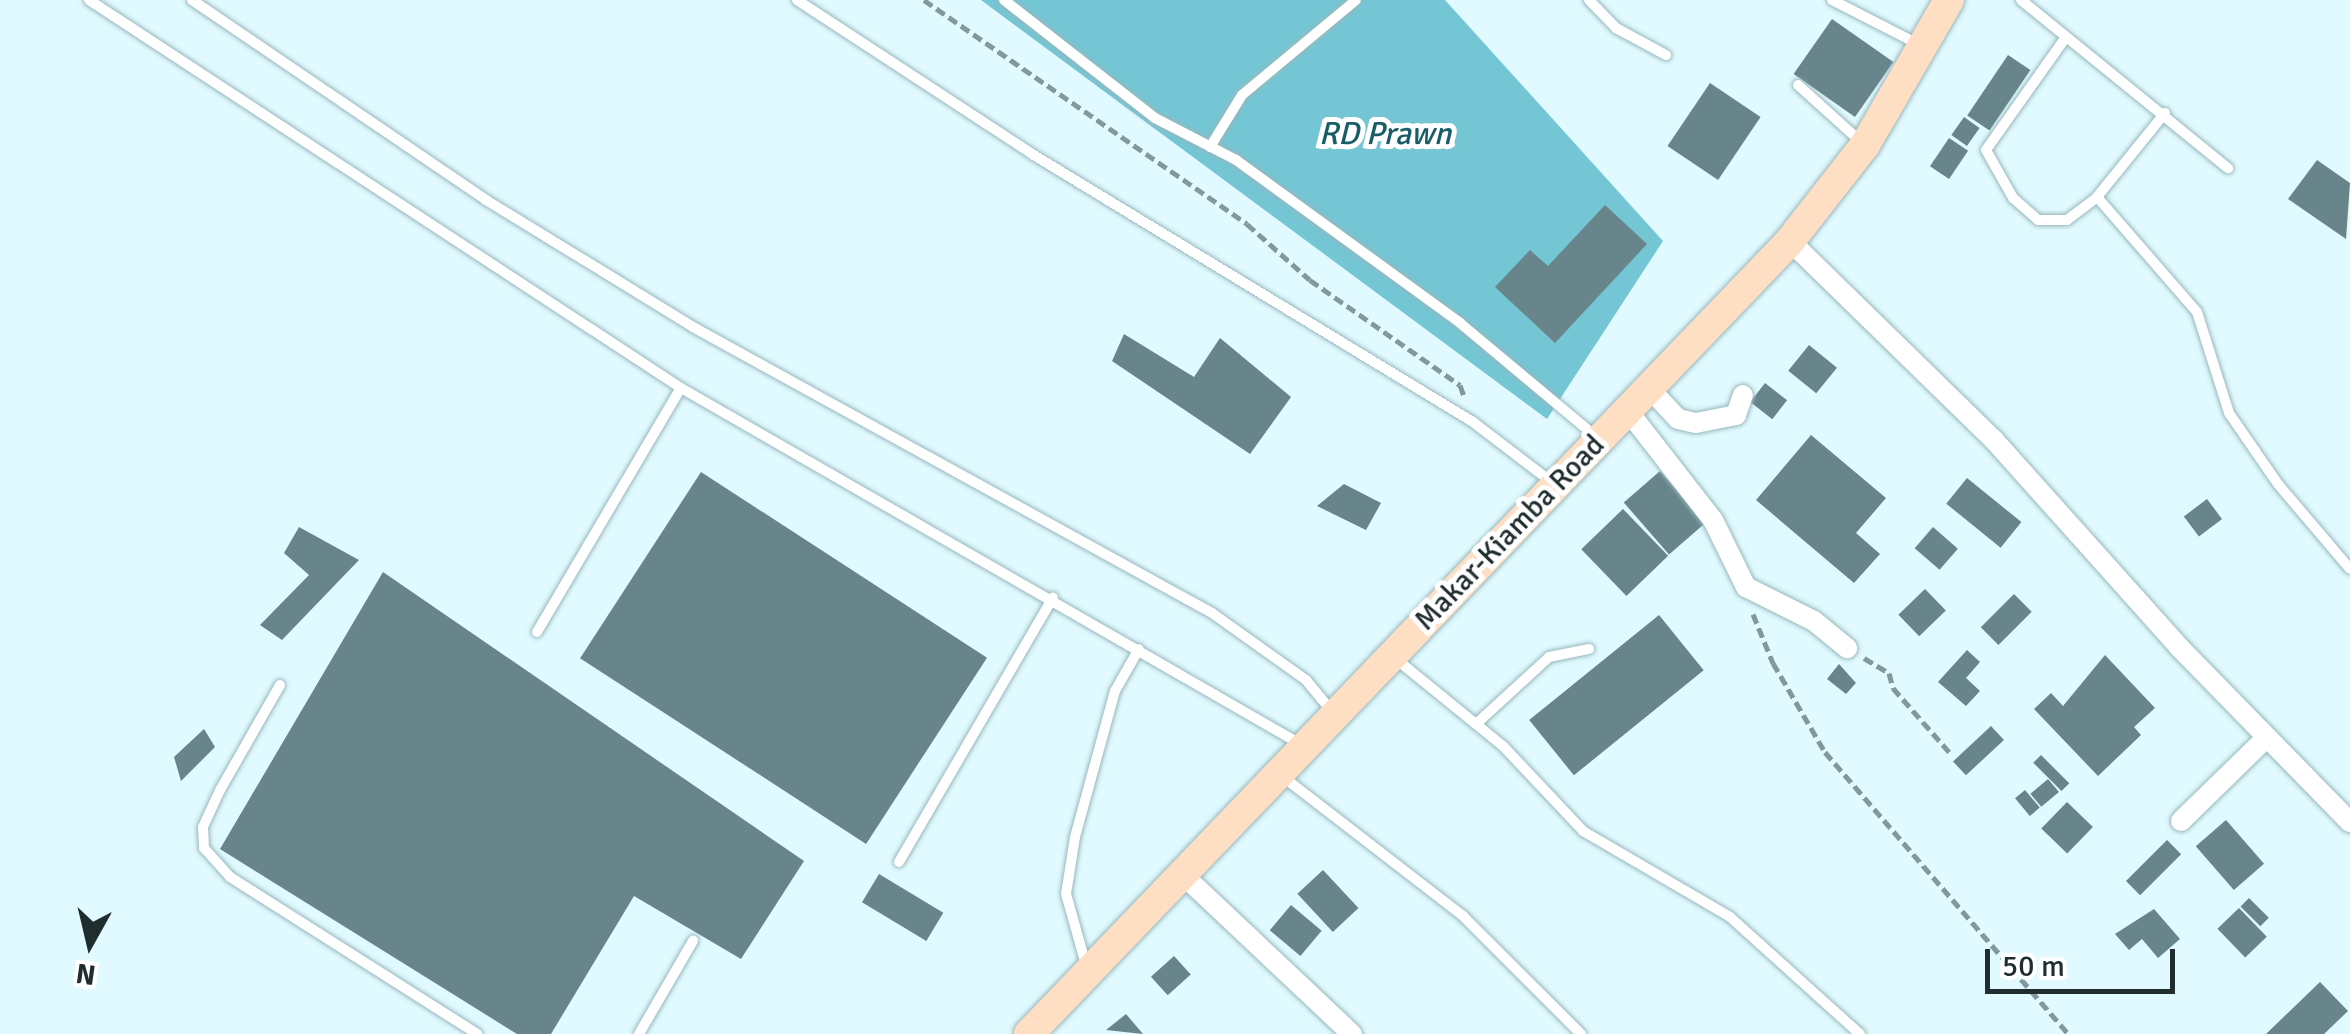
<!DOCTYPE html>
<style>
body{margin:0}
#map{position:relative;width:2350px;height:1034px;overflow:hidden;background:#e0faff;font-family:Signika,sans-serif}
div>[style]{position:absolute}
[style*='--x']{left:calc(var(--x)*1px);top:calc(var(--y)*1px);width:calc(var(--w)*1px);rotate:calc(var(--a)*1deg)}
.water>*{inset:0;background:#74c6d5}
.building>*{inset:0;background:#67858a;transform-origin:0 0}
.path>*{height:5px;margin-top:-2.5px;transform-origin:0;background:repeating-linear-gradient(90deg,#84989b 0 10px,transparent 0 15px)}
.roads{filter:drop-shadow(0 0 2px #97b7bc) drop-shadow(0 0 2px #97b7bc)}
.lane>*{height:10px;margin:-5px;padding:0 5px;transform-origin:5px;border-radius:5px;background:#fff}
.street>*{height:20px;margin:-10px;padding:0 10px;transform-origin:10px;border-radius:10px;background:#fff}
.primary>*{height:30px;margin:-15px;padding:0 15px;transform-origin:15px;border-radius:15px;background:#fedfc4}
span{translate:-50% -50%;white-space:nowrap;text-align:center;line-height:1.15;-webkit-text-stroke:10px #fff;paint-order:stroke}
.street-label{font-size:30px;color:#202d2f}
.water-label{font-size:32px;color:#185d67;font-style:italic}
.north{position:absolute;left:40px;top:894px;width:100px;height:100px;-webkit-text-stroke:8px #fff;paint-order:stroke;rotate:188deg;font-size:28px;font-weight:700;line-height:40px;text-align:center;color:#202d2f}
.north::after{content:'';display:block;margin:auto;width:35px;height:45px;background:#202d2f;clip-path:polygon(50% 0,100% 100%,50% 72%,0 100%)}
.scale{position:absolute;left:1985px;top:949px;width:190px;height:45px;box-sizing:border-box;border:5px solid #202d2f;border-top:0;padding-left:12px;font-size:30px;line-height:35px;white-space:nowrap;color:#202d2f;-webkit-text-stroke:8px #fff;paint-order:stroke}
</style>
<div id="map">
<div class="water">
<i style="clip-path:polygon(981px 0,1445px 0,1663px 241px,1547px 419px)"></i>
</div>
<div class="building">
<i style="left:1832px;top:19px;width:75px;height:67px;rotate:35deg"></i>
<i style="left:2008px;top:55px;width:27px;height:73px;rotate:34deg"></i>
<i style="left:1710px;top:83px;width:61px;height:76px;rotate:34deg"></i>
<i style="left:1964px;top:117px;width:19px;height:22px;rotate:35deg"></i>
<i style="left:1949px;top:138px;width:23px;height:34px;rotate:34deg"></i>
<i style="clip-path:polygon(2317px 160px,2350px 183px,2346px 239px,2288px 199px)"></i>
<i style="clip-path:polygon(1605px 205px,1647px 244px,1555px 343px,1495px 287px,1530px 250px,1548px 266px)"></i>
<i style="clip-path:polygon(1124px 334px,1194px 377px,1220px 338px,1291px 397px,1250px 454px,1112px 361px)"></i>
<i style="left:1809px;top:345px;width:36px;height:33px;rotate:39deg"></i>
<i style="left:1765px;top:383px;width:28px;height:24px;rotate:38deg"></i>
<i style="clip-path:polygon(1811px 435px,1886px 498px,1856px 533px,1880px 554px,1854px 583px,1756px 500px)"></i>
<i style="left:1660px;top:471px;width:69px;height:48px;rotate:49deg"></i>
<i style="left:701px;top:472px;width:341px;height:222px;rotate:33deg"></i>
<i style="left:1967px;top:478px;width:70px;height:33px;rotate:39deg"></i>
<i style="clip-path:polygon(1344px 484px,1381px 503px,1366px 530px,1317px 506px)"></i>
<i style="left:2207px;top:499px;width:25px;height:29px;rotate:53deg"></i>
<i style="left:1623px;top:509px;width:65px;height:58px;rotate:46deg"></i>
<i style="clip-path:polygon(299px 527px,359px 560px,282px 640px,260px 625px,309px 575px,284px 553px)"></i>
<i style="left:1933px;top:527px;width:33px;height:28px;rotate:41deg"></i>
<i style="clip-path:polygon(383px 572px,804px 861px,741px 959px,634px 896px,551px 1034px,517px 1034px,220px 849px)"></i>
<i style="left:1925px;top:589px;width:30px;height:37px;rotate:46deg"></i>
<i style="left:2014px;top:594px;width:25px;height:47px;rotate:45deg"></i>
<i style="left:1659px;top:615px;width:71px;height:167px;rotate:51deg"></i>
<i style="clip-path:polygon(1967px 650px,1980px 662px,1966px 678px,1980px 691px,1966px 706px,1938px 682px)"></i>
<i style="clip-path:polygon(2105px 655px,2155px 708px,2134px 727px,2141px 735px,2098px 776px,2034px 709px,2051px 693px,2063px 706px)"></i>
<i style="clip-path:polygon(1839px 664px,1856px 683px,1846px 694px,1827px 679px)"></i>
<i style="left:1991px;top:726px;width:19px;height:52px;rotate:47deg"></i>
<i style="clip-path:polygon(204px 729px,215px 747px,181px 781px,174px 757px)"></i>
<i style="left:2041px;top:755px;width:40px;height:11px;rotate:45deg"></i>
<i style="left:2048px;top:779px;width:17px;height:23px;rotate:50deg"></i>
<i style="left:2025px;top:790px;width:23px;height:13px;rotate:50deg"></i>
<i style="left:2067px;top:802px;width:36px;height:37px;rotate:44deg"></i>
<i style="left:2226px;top:820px;width:58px;height:40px;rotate:49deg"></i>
<i style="left:2167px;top:840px;width:20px;height:58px;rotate:45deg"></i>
<i style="left:1323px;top:870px;width:52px;height:35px;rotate:47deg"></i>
<i style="left:879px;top:874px;width:75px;height:33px;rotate:31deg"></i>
<i style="left:2249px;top:898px;width:28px;height:12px;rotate:45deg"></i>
<i style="left:1291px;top:905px;width:40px;height:33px;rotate:40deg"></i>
<i style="left:2239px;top:908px;width:40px;height:30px;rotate:46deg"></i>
<i style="clip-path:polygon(2154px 909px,2180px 939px,2158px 958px,2142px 939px,2129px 950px,2115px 934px)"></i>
<i style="left:1174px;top:956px;width:25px;height:31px;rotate:48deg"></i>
<i style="clip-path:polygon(2320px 982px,2348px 1011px,2324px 1034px,2266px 1034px)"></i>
<i style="clip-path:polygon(1126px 1014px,1143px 1034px,1106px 1030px)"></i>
</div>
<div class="path">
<i style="--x:924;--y:0;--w:393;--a:34.7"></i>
<i style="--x:1247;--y:224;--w:84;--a:41.6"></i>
<i style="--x:1310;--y:280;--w:183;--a:35"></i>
<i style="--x:1460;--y:385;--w:12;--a:70"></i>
<i style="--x:1753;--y:614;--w:53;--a:67.8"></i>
<i style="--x:1773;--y:663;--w:103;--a:59.7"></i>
<i style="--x:1825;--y:752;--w:372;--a:49.2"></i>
<i style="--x:1864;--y:658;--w:29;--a:31"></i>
<i style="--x:1889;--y:673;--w:16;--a:75"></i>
<i style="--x:1893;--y:688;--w:88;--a:48.7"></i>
</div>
<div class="roads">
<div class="lane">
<i style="--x:89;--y:0;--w:708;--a:33.24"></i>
<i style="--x:681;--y:388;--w:716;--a:29.89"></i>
<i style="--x:192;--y:0;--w:356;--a:34.2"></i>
<i style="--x:486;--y:200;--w:243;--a:31.5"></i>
<i style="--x:693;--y:327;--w:593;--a:28.86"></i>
<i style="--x:1212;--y:613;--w:115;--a:35.5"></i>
<i style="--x:1306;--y:680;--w:44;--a:50.5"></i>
<i style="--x:797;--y:0;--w:281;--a:33.2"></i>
<i style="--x:1032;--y:154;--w:516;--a:31.29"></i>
<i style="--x:1473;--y:422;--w:102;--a:37.4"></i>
<i style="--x:1004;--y:0;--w:192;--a:38"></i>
<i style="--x:1155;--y:118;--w:91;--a:27.4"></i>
<i style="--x:1236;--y:160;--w:277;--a:36"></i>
<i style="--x:1460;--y:323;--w:176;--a:39.9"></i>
<i style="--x:1589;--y:0;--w:39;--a:46"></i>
<i style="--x:1616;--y:28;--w:57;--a:28.4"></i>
<i style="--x:1832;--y:0;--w:99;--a:27.1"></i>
<i style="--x:2021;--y:0;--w:267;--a:39.1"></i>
<i style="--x:2066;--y:37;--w:138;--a:125.3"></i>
<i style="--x:1986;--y:150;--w:55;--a:60.6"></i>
<i style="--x:2013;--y:198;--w:33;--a:41"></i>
<i style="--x:2038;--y:220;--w:29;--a:0"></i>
<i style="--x:2067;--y:220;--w:38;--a:-37"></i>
<i style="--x:1798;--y:85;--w:84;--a:42.1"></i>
<i style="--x:2165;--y:113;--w:108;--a:129"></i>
<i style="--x:2097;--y:197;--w:152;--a:49"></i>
<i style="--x:2197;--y:312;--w:106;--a:72.4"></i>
<i style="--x:2229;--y:413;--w:86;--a:55.4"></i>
<i style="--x:2278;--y:484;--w:111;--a:49.7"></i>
<i style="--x:1210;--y:147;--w:61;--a:-58.4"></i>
<i style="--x:1242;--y:95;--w:148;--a:-39.8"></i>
<i style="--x:537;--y:632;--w:283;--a:-59.5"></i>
<i style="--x:1396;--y:659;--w:138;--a:39.1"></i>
<i style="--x:1503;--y:746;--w:117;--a:46.7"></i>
<i style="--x:1583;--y:831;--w:170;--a:30.3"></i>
<i style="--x:1730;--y:917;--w:175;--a:42"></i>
<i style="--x:280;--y:685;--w:121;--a:119.7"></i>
<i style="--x:220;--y:790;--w:41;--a:114.7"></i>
<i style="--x:203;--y:827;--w:21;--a:87"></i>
<i style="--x:204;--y:848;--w:39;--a:48"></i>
<i style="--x:230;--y:877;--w:293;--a:32.4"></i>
<i style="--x:1476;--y:724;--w:99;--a:-42.5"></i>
<i style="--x:1549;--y:657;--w:41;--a:-11.3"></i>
<i style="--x:1282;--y:776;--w:229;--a:37.7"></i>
<i style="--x:1463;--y:916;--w:167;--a:45"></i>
<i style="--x:899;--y:862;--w:306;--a:-59.8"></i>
<i style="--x:1086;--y:965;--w:74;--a:-105.7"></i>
<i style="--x:1066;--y:894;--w:58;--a:-81"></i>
<i style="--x:1075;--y:837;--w:151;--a:-74.7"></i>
<i style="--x:1115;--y:691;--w:48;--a:-60.3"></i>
<i style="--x:639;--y:1034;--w:108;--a:-59.9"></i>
</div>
<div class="street">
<i style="--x:1790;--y:241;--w:285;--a:44.3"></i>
<i style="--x:1994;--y:440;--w:278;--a:48.2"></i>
<i style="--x:2179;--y:647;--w:245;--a:45.7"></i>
<i style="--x:1649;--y:388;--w:42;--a:46.9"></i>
<i style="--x:1678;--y:419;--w:18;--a:13"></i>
<i style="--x:1696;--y:423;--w:41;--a:-11.3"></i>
<i style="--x:1736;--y:415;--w:21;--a:-71"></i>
<i style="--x:1628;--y:411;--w:138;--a:52.1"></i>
<i style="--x:1713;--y:520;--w:75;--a:63.8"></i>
<i style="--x:1746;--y:587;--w:76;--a:26.6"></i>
<i style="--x:1814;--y:621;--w:43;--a:39.3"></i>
<i style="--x:2181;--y:821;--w:119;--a:-44.3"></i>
<i style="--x:1181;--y:873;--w:235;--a:43.3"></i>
</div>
<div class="primary">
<i style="--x:1029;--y:1034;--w:1099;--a:-46.18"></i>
<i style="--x:1790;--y:241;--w:122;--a:-52"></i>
<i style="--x:1865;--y:145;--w:168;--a:-59.9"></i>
</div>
</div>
<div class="street-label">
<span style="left:1510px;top:533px;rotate:-46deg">Makar-Kiamba Road</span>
</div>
<div class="water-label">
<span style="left:1385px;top:134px">RD Prawn</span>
</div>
<div class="north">N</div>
<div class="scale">50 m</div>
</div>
